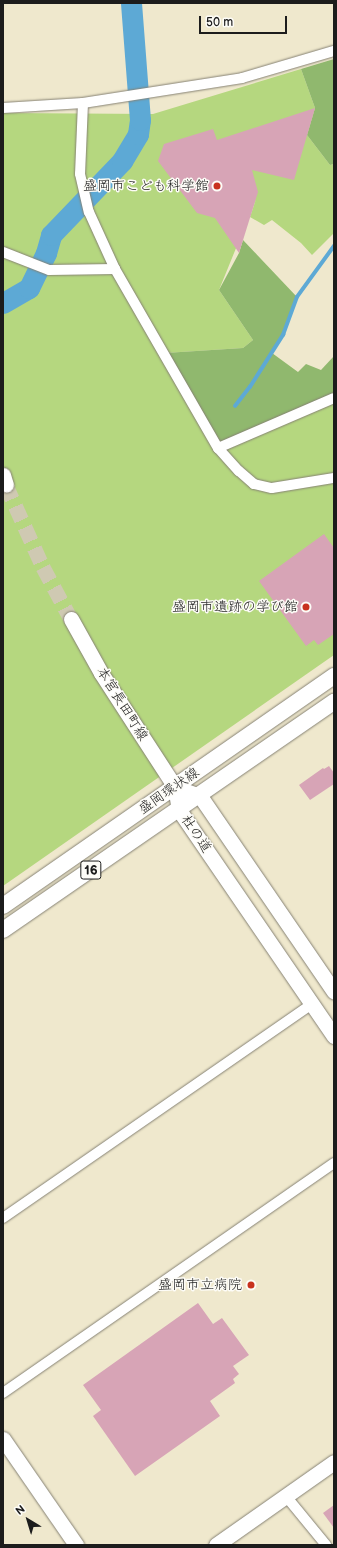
<!DOCTYPE html>
<meta charset="utf-8">
<style>
body{margin:0}
#map{position:relative;width:337px;height:1548px;overflow:hidden;background:#efe8cd;font-family:"Balsamiq Sans","Klee One",sans-serif}
div>[style]{position:absolute}
[style*='--x']{left:calc(var(--x)*1px);top:calc(var(--y)*1px);width:calc(var(--w)*1px);rotate:calc(var(--a)*1deg)}
.green>*{inset:0;background:#b5d77f}
.forest>*{inset:0;background:#90b86e}
.stream>*{height:3.5px;margin:-1.75px;padding:0 1.75px;transform-origin:1.75px;border-radius:1.75px;background:#5da9d5}
.river>*{height:21px;margin:-10.5px;padding:0 10.5px;transform-origin:10.5px;border-radius:10.5px;background:#5da9d5}
.building>*{inset:0;background:#d7a4b6}
.secondary-tunnel>*{height:15px;margin-top:-7.5px;transform-origin:0;background:repeating-linear-gradient(90deg,#cfc9b2 0 15px,transparent 0 23px)}
.roads{filter:drop-shadow(0 0 1px #868274) drop-shadow(0 0 1px #868274)}
.street>*{height:10px;margin:-5px;padding:0 5px;transform-origin:5px;border-radius:5px;background:#fff}
.secondary>*{height:15px;margin:-7.5px;padding:0 7.5px;transform-origin:7.5px;border-radius:7.5px;background:#fff}
.primary>*{height:16px;margin:-8px;padding:0 8px;transform-origin:8px;border-radius:8px;background:#fff}
.dots>*{width:11px;height:11px;translate:-50% -50%;box-sizing:border-box;border:2px solid #fdfcf7;border-radius:50%}
span{translate:-50% -50%;white-space:nowrap;text-align:center;line-height:1.15;-webkit-text-stroke:3px #fdfcf7;paint-order:stroke}
.shield-label span{padding:1px 3px;background:#fdfcf7;border:1px solid;border-radius:3px;-webkit-text-stroke-width:0}
.shield-label{font-size:13px;color:#1c1c1c;font-weight:700}
.poi-label{font-size:14px;color:#1c1c1c}
.right{translate:-100% -50%;text-align:right}
.street-label{font-size:14px;color:#1c1c1c}
.frame{position:absolute;inset:0;border:4px solid #1c1c1c;pointer-events:none}
.north{position:absolute;left:8px;top:1500px;width:40px;height:40px;-webkit-text-stroke:3px #fdfcf7;paint-order:stroke;rotate:322deg;font-size:11px;font-weight:700;line-height:16px;text-align:center;color:#1c1c1c}
.north::after{content:'';display:block;margin:auto;width:14px;height:18px;background:#1c1c1c;clip-path:polygon(50% 0,100% 100%,50% 72%,0 100%)}
.scale{position:absolute;left:199px;top:16px;width:88px;height:18px;box-sizing:border-box;border:2px solid #1c1c1c;border-top:0;padding-left:5px;font-size:12px;line-height:14px;white-space:nowrap;color:#1c1c1c;-webkit-text-stroke:3px #fdfcf7;paint-order:stroke}
</style>
<div id="map">
<div class="green">
<i style="clip-path:polygon(301px 69px,315px 108px,307px 135px,330px 165px,334px 164px,334px 233px,312px 255px,301px 243px,272px 220px,264px 225px,250px 217px,256px 199px,219px 290px,253px 340px,243px 348px,165px 353px,334px 398px,334px 655px,3px 886px,3px 113px,153px 114px)"></i>
</div>
<div class="forest">
<i style="clip-path:polygon(334px 59px,334px 164px,330px 165px,307px 135px,315px 108px,301px 69px)"></i>
<i style="clip-path:polygon(243px 240px,297px 297px,283px 335px,272px 353px,298px 372px,306px 364px,321px 370px,334px 356px,334px 398px,223px 449px,165px 353px,243px 348px,253px 340px,219px 290px,239px 253px)"></i>
</div>
<div class="stream">
<i style="--x:235;--y:406;--w:24;--a:-52"></i>
<i style="--x:250;--y:387;--w:62;--a:-57.6"></i>
<i style="--x:283;--y:335;--w:40;--a:-69.8"></i>
<i style="--x:297;--y:297;--w:63;--a:-54"></i>
</div>
<div class="river">
<i style="--x:3;--y:303;--w:30;--a:-30"></i>
<i style="--x:29;--y:288;--w:39;--a:-64"></i>
<i style="--x:46;--y:253;--w:19;--a:-74"></i>
<i style="--x:51;--y:235;--w:103;--a:-46.2"></i>
<i style="--x:122;--y:161;--w:31;--a:-59"></i>
<i style="--x:138;--y:134;--w:14;--a:-82"></i>
<i style="--x:140;--y:120;--w:117;--a:-94.4"></i>
</div>
<div class="building">
<i style="clip-path:polygon(315px 108px,294px 180px,252px 170px,258px 192px,239px 253px,215px 218px,197px 213px,158px 161px,164px 144px,213px 129px,217px 140px)"></i>
<i style="clip-path:polygon(324px 534px,334px 548px,334px 634px,318px 645px,314px 640px,306px 646px,259px 581px)"></i>
<i style="clip-path:polygon(329px 766px,334px 773px,334px 784px,310px 800px,299px 785px,323px 768px,324px 769px)"></i>
<i style="clip-path:polygon(198px 1303px,213px 1324px,222px 1318px,249px 1355px,233px 1366px,239px 1374px,233px 1379px,235px 1383px,210px 1401px,220px 1416px,135px 1476px,93px 1416px,101px 1410px,83px 1385px)"></i>
<i style="clip-path:polygon(334px 1505px,334px 1528px,323px 1513px)"></i>
</div>
<div class="secondary-tunnel">
<i style="--x:6;--y:485;--w:90;--a:65.7"></i>
<i style="--x:43;--y:567;--w:59;--a:61.7"></i>
</div>
<div class="roads">
<div class="street">
<i style="--x:83;--y:103;--w:71;--a:92.4"></i>
<i style="--x:80;--y:174;--w:39;--a:77"></i>
<i style="--x:89;--y:212;--w:63;--a:65.5"></i>
<i style="--x:3;--y:108;--w:80;--a:-3.6"></i>
<i style="--x:83;--y:103;--w:161;--a:-8.9"></i>
<i style="--x:242;--y:78;--w:96;--a:-16.4"></i>
<i style="--x:3;--y:252;--w:49;--a:21.4"></i>
<i style="--x:49;--y:270;--w:66;--a:-0.9"></i>
<i style="--x:115;--y:269;--w:207;--a:60.1"></i>
<i style="--x:218;--y:448;--w:31;--a:48"></i>
<i style="--x:239;--y:471;--w:20;--a:41"></i>
<i style="--x:254;--y:484;--w:18;--a:13"></i>
<i style="--x:272;--y:488;--w:63;--a:-9.2"></i>
<i style="--x:218;--y:448;--w:126;--a:-23.3"></i>
<i style="--x:3;--y:1218;--w:376;--a:-34.7"></i>
<i style="--x:3;--y:1393;--w:403;--a:-34.8"></i>
<i style="--x:285;--y:1495;--w:65;--a:50.6"></i>
</div>
<div class="secondary">
<i style="--x:3;--y:475;--w:10;--a:73"></i>
<i style="--x:71;--y:619;--w:62;--a:60.9"></i>
<i style="--x:101;--y:673;--w:136;--a:57"></i>
<i style="--x:175;--y:787;--w:23;--a:80"></i>
<i style="--x:179;--y:810;--w:274;--a:55.6"></i>
<i style="--x:175;--y:787;--w:27;--a:20"></i>
<i style="--x:200;--y:796;--w:237;--a:55.6"></i>
<i style="--x:3;--y:1439;--w:129;--a:55.4"></i>
<i style="--x:216;--y:1545;--w:144;--a:-35.1"></i>
</div>
<div class="primary">
<i style="--x:3;--y:906;--w:403;--a:-34.8"></i>
<i style="--x:3;--y:930;--w:402;--a:-34.6"></i>
</div>
</div>
<div class="dots">
<i style="left:217px;top:186px;background:#c8321e"></i>
<i style="left:306px;top:607px;background:#c8321e"></i>
<i style="left:251px;top:1285px;background:#c8321e"></i>
</div>
<div class="shield-label">
<span style="left:91px;top:870px">16</span>
</div>
<div class="poi-label">
<span class="right" style="left:209px;top:186px">盛岡市こども科学館</span>
<span class="right" style="left:298px;top:607px">盛岡市遺跡の学び館</span>
<span class="right" style="left:242px;top:1285px">盛岡市立病院</span>
</div>
<div class="street-label">
<span style="left:122px;top:704px;rotate:58deg">本宮長田町線</span>
<span style="left:169px;top:791px;rotate:-35deg">盛岡環状線</span>
<span style="left:196px;top:834px;rotate:56deg">杜の道</span>
</div>
<div class="frame"></div>
<div class="north">N</div>
<div class="scale">50 m</div>
</div>
